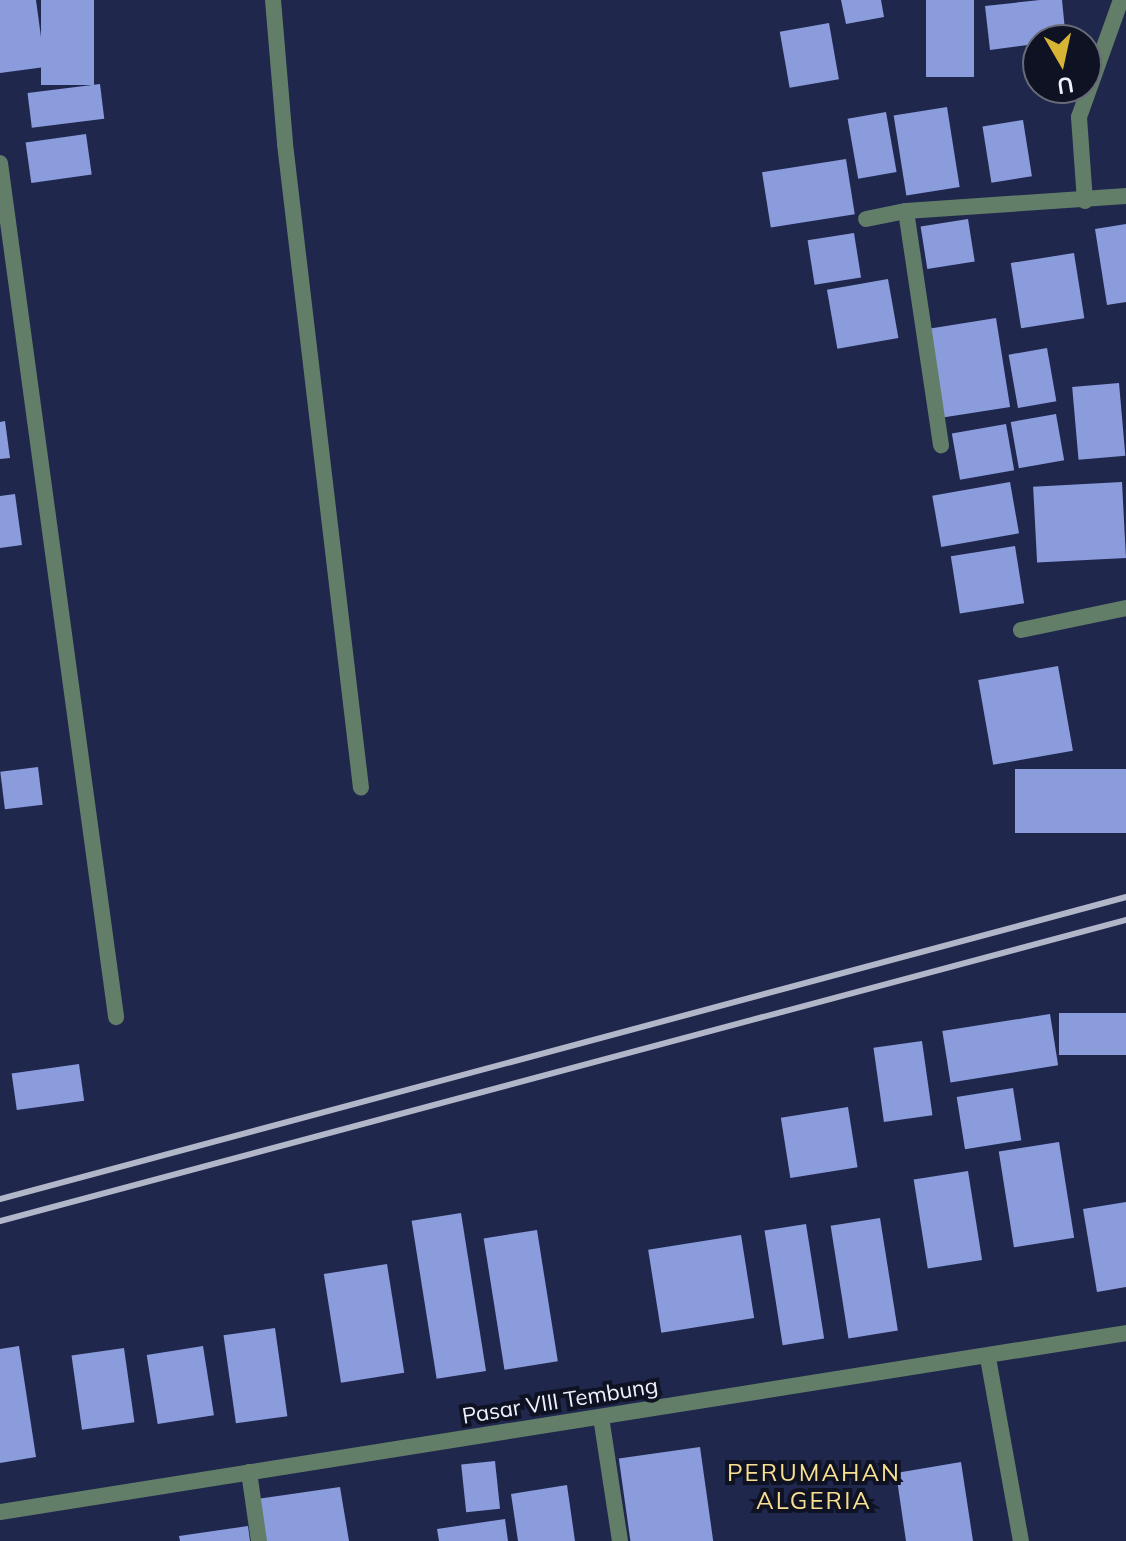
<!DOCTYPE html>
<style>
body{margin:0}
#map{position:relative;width:1126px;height:1541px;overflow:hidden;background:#1f274d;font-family:Mulish,sans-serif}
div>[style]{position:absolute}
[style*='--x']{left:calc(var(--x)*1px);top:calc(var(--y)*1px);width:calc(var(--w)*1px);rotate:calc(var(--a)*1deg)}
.building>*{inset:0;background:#8b9cdd;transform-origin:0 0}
.minor>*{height:16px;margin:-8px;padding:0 8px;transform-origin:8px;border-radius:8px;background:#627d68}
.rail>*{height:6px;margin:-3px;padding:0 3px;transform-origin:3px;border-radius:3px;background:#b1b6c8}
span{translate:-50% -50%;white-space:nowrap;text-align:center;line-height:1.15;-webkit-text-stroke:8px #0e1222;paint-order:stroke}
.street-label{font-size:22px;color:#eff2fc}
.neighbourhood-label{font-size:24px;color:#f8df92;letter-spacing:2px}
.north{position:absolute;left:1022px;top:24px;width:80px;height:80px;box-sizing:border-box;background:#0e1222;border:2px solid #686c79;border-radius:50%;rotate:171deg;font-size:22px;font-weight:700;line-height:32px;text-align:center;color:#eff2fc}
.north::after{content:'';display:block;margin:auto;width:28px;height:36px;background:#d8b434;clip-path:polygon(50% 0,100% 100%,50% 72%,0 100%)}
</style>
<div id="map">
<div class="building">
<i style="clip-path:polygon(0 0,36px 0,45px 67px,0 73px)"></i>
<i style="left:41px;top:0;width:53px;height:85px"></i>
<i style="clip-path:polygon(841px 0,881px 0,884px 17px,846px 24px)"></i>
<i style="left:926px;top:0;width:48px;height:77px"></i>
<i style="clip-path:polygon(1040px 0,1062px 0,1066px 40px,990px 50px,985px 6px)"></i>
<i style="left:829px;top:23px;width:57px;height:50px;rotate:80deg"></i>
<i style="left:100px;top:84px;width:35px;height:73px;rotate:83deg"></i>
<i style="left:947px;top:107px;width:81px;height:54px;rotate:81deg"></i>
<i style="left:886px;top:112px;width:61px;height:39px;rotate:80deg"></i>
<i style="left:1023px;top:120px;width:57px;height:41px;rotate:81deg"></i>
<i style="left:86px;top:134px;width:41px;height:61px;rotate:82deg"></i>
<i style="left:846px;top:159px;width:56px;height:85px;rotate:81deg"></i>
<i style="left:968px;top:219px;width:43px;height:48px;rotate:81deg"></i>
<i style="clip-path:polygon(1126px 224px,1126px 302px,1107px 305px,1095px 229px)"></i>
<i style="left:854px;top:233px;width:45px;height:47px;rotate:81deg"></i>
<i style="left:1074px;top:253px;width:66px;height:64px;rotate:81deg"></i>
<i style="left:888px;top:279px;width:60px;height:62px;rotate:80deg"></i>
<i style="left:996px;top:318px;width:90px;height:68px;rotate:81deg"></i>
<i style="left:1047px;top:348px;width:54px;height:39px;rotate:80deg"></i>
<i style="left:1119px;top:383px;width:73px;height:47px;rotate:85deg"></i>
<i style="left:1056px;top:414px;width:47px;height:46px;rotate:80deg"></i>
<i style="clip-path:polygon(5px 421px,10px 458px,0 459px,0 422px)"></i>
<i style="left:1006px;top:424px;width:47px;height:55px;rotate:80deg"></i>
<i style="left:1010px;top:482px;width:52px;height:79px;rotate:80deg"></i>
<i style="left:1122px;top:482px;width:76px;height:89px;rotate:87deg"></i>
<i style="clip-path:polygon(15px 494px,22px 545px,0 548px,0 496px)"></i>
<i style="left:1015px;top:546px;width:58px;height:65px;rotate:81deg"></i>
<i style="left:1058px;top:666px;width:86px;height:81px;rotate:80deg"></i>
<i style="left:38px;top:767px;width:38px;height:38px;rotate:83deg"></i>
<i style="left:1126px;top:769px;width:64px;height:111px;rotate:90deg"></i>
<i style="left:1126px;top:1013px;width:42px;height:67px;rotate:90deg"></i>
<i style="left:1050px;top:1014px;width:52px;height:109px;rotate:81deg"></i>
<i style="left:922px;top:1041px;width:75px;height:49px;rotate:82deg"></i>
<i style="left:79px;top:1064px;width:37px;height:68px;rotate:82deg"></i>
<i style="left:1013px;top:1088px;width:53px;height:57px;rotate:81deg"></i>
<i style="left:848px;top:1107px;width:61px;height:68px;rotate:81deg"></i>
<i style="left:1059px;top:1142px;width:97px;height:61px;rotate:81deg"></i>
<i style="left:968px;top:1171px;width:90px;height:55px;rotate:81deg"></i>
<i style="clip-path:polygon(1126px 1202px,1126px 1287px,1097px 1292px,1083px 1209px)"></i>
<i style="left:461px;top:1213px;width:160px;height:50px;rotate:81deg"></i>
<i style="left:880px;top:1218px;width:114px;height:50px;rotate:81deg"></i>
<i style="left:806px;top:1224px;width:116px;height:42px;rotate:81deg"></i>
<i style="left:537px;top:1230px;width:133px;height:54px;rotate:81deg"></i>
<i style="left:741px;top:1235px;width:84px;height:94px;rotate:81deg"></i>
<i style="left:387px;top:1264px;width:110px;height:64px;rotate:81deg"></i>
<i style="left:275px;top:1328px;width:89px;height:52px;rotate:82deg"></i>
<i style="clip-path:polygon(19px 1346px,36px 1457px,0 1463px,0 1349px)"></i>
<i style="left:203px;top:1346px;width:70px;height:57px;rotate:81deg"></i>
<i style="left:124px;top:1348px;width:75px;height:53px;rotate:82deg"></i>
<i style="left:700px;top:1447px;width:95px;height:82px;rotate:82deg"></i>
<i style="left:495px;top:1461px;width:48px;height:34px;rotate:84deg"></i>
<i style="clip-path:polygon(961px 1462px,973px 1541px,906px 1541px,896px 1473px)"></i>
<i style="clip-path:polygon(567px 1485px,575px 1541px,518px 1541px,511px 1494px)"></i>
<i style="clip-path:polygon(340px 1487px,349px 1541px,264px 1541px,257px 1499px)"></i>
<i style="clip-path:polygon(505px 1519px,508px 1541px,439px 1541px,437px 1529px)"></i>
<i style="clip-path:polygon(248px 1526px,250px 1541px,180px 1541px,179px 1536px)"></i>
</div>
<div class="minor">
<i style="--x:273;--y:0;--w:144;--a:85.2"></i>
<i style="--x:285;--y:144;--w:648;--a:83.27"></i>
<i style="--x:0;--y:163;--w:862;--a:82.26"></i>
<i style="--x:1085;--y:201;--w:84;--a:-94.1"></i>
<i style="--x:1079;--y:117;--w:124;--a:-70.3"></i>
<i style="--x:906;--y:211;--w:237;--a:81.5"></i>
<i style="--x:866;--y:219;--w:41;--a:-11.3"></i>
<i style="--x:906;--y:211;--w:221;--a:-3.9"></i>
<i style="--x:1021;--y:630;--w:107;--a:-11.8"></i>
<i style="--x:988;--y:1358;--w:186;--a:79.8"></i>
<i style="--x:601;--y:1417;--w:125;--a:81.3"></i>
<i style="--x:249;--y:1472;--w:70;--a:81.8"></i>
<i style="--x:0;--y:1512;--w:1140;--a:-9.03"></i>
</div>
<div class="rail">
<i style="--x:0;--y:1199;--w:1166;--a:-15.01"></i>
<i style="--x:0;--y:1221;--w:1166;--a:-14.97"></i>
</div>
<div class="street-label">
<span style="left:560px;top:1401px;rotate:-9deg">Pasar VIII Tembung</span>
</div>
<div class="neighbourhood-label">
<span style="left:814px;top:1487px">PERUMAHAN<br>ALGERIA</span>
</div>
<div class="north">U</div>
</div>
